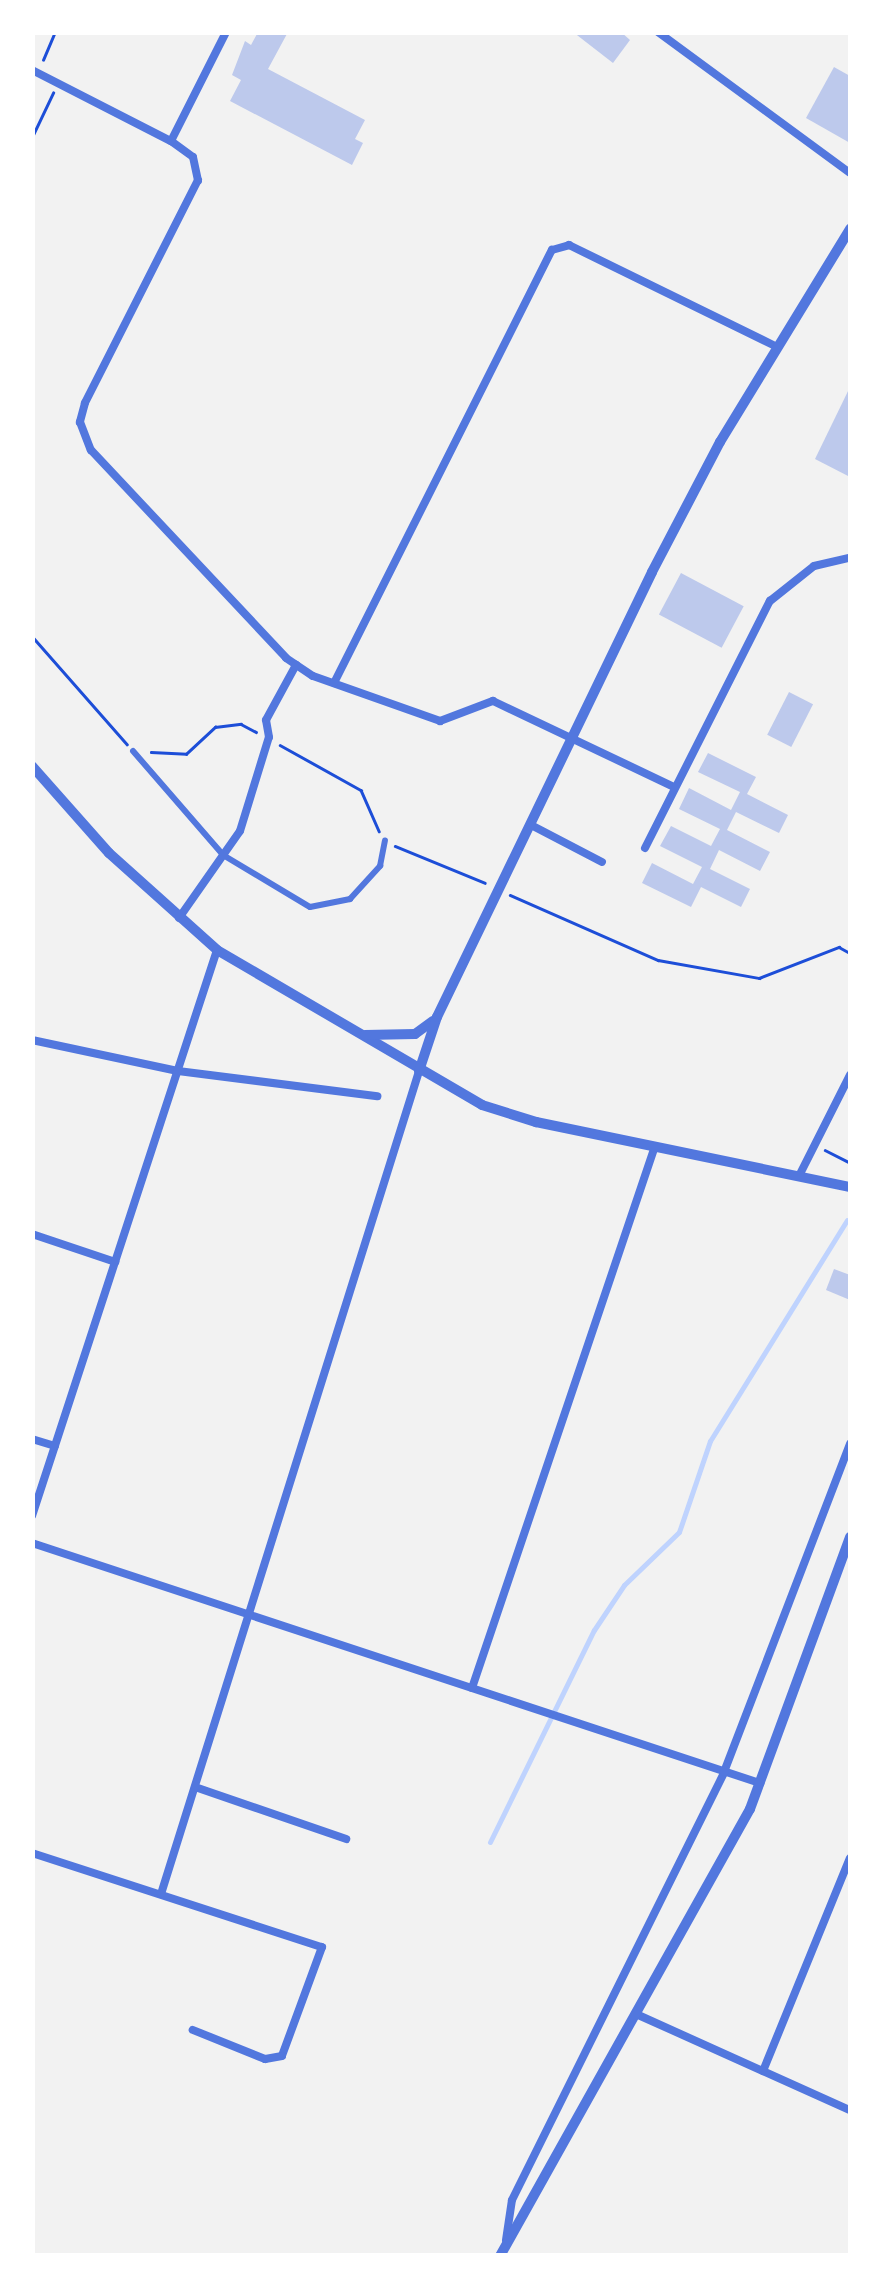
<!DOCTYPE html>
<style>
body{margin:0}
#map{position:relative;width:883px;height:2288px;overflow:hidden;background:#f2f2f2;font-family:"IBM Plex Serif",serif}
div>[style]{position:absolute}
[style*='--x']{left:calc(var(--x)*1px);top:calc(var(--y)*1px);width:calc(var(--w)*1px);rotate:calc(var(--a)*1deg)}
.stream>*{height:5px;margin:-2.5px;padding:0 2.5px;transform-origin:2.5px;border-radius:2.5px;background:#bfd3fe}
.building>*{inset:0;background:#bdc9ec;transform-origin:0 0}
.path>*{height:2.5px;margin:-1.25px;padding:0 1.25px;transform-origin:1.25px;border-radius:1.25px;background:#1d4ed8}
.pedestrian>*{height:6px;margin:-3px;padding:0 3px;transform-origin:3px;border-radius:3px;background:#5277de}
.minor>*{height:8px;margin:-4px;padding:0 4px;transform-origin:4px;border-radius:4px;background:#5277de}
.tertiary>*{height:10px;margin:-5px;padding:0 5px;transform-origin:5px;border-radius:5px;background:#5277de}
span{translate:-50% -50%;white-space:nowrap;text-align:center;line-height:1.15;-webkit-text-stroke:10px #fff;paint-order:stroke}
.frame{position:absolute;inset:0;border:35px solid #fff;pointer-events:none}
</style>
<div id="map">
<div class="stream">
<i style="--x:490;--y:1842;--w:236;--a:-63.9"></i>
<i style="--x:594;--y:1630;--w:54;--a:-56.3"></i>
<i style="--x:624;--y:1585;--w:76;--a:-43.9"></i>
<i style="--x:679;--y:1532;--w:96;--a:-71.2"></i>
<i style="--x:710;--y:1441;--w:260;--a:-58.2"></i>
</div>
<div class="building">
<i style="clip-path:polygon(258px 32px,288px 32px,268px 69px,365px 120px,355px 139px,363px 143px,352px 165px,230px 101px,241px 80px,232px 75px,245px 41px,251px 45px)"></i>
<i style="clip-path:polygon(573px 32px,621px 32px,630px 40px,613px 63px)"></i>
<i style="clip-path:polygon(834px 67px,850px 76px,850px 143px,806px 118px)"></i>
<i style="clip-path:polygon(850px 387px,850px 477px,815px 459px)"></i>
<i style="left:681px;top:573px;width:71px;height:47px;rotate:28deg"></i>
<i style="left:789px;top:692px;width:27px;height:48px;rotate:27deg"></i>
<i style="clip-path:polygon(708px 753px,756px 777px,747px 794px,788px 815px,779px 833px,736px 812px,727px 830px,770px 852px,760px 871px,719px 850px,710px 869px,750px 889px,741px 907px,701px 887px,691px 907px,642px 883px,652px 863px,693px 884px,702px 867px,660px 846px,671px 826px,711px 846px,720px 829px,679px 809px,689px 788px,731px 810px,740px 792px,698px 772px)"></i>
<i style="clip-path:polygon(834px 1269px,850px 1275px,850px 1300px,826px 1290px)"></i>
</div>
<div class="path">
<i style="--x:43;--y:60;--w:30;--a:-67"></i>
<i style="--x:32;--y:137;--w:49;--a:-64.5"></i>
<i style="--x:32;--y:636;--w:144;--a:48.7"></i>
<i style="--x:280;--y:745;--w:93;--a:29.1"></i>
<i style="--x:361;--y:790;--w:45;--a:66.3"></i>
<i style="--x:151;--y:752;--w:35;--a:3"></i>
<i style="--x:186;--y:754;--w:40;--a:-43"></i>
<i style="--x:215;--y:727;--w:26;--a:-7"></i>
<i style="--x:241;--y:724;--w:17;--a:28"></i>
<i style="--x:395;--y:846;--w:97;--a:22.3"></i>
<i style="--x:510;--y:895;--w:162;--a:23.7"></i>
<i style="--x:658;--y:960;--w:103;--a:10.1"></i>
<i style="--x:759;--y:978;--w:86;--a:-21.2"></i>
<i style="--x:839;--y:947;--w:13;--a:29"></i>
<i style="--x:825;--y:1150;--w:28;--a:27"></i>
</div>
<div class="pedestrian">
<i style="--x:133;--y:751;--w:138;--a:49.1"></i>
<i style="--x:223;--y:855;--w:101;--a:30.9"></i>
<i style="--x:310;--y:907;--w:41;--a:-11.3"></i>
<i style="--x:350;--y:899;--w:45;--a:-47.7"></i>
<i style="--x:380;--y:866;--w:26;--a:-79"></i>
</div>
<div class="minor">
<i style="--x:658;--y:32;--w:238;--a:36.3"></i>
<i style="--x:32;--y:70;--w:156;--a:27.1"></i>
<i style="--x:171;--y:141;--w:27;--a:36"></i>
<i style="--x:193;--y:157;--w:24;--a:78"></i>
<i style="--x:198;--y:180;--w:250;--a:116.9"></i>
<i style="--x:85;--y:403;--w:20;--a:105"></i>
<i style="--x:80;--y:422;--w:30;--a:69"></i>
<i style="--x:91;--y:450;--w:285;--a:46.8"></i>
<i style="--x:286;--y:658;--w:32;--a:34"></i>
<i style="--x:313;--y:676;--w:135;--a:19.5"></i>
<i style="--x:440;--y:721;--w:57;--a:-20.7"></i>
<i style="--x:493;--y:701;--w:200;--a:25.4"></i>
<i style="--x:171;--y:141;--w:122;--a:-63.2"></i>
<i style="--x:334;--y:683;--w:485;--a:-63.3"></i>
<i style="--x:552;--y:250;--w:18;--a:-16"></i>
<i style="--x:569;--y:245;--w:229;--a:26.1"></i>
<i style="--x:531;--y:825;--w:80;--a:27.5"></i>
<i style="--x:645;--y:848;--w:277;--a:-63.2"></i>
<i style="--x:770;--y:601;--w:56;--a:-38.5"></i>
<i style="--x:814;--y:566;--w:37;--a:-13"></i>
<i style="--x:179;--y:918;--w:106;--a:-55"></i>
<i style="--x:240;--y:831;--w:98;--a:-72.9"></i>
<i style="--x:269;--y:737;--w:17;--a:-100"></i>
<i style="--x:266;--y:720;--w:63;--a:-61.4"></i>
<i style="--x:32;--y:1040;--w:149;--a:12"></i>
<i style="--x:178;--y:1071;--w:201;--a:7.2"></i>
<i style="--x:800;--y:1174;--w:111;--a:-63.2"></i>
<i style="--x:32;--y:1234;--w:88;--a:18.6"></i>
<i style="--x:32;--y:1439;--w:24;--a:17"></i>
<i style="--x:32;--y:1516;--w:595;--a:-71.9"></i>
<i style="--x:32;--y:1543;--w:767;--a:18.25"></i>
<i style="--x:472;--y:1688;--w:572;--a:-71.34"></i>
<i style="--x:195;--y:1787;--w:160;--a:19"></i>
<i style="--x:32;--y:1853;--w:305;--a:18"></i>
<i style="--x:322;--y:1947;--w:116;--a:110.2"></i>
<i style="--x:282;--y:2056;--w:17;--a:170"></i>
<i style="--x:265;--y:2059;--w:78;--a:-158.1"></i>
<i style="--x:161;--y:1894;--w:862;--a:-72.59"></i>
<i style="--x:636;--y:2014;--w:235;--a:24.2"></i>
<i style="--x:763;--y:2071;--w:230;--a:-67.8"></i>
<i style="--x:506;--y:2240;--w:40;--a:-81.5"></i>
<i style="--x:512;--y:2200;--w:478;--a:-63.6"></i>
<i style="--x:724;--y:1772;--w:352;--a:-69"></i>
</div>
<div class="tertiary">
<i style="--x:32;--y:766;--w:116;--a:48.5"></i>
<i style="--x:109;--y:853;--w:145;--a:41.9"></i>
<i style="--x:217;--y:950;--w:307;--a:30.3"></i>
<i style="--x:482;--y:1105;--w:57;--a:17.5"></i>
<i style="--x:536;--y:1122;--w:321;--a:11.7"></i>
<i style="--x:365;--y:1035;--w:50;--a:-1.1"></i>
<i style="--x:415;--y:1034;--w:22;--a:-36"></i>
<i style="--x:419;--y:1071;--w:57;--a:-71.6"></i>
<i style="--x:437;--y:1017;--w:494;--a:-64.2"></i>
<i style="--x:652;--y:572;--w:147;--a:-62.4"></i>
<i style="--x:720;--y:442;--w:250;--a:-58.6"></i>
<i style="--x:500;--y:2256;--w:512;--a:-60.78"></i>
<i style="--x:750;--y:1809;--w:290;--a:-69.8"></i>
</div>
<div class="frame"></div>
</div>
